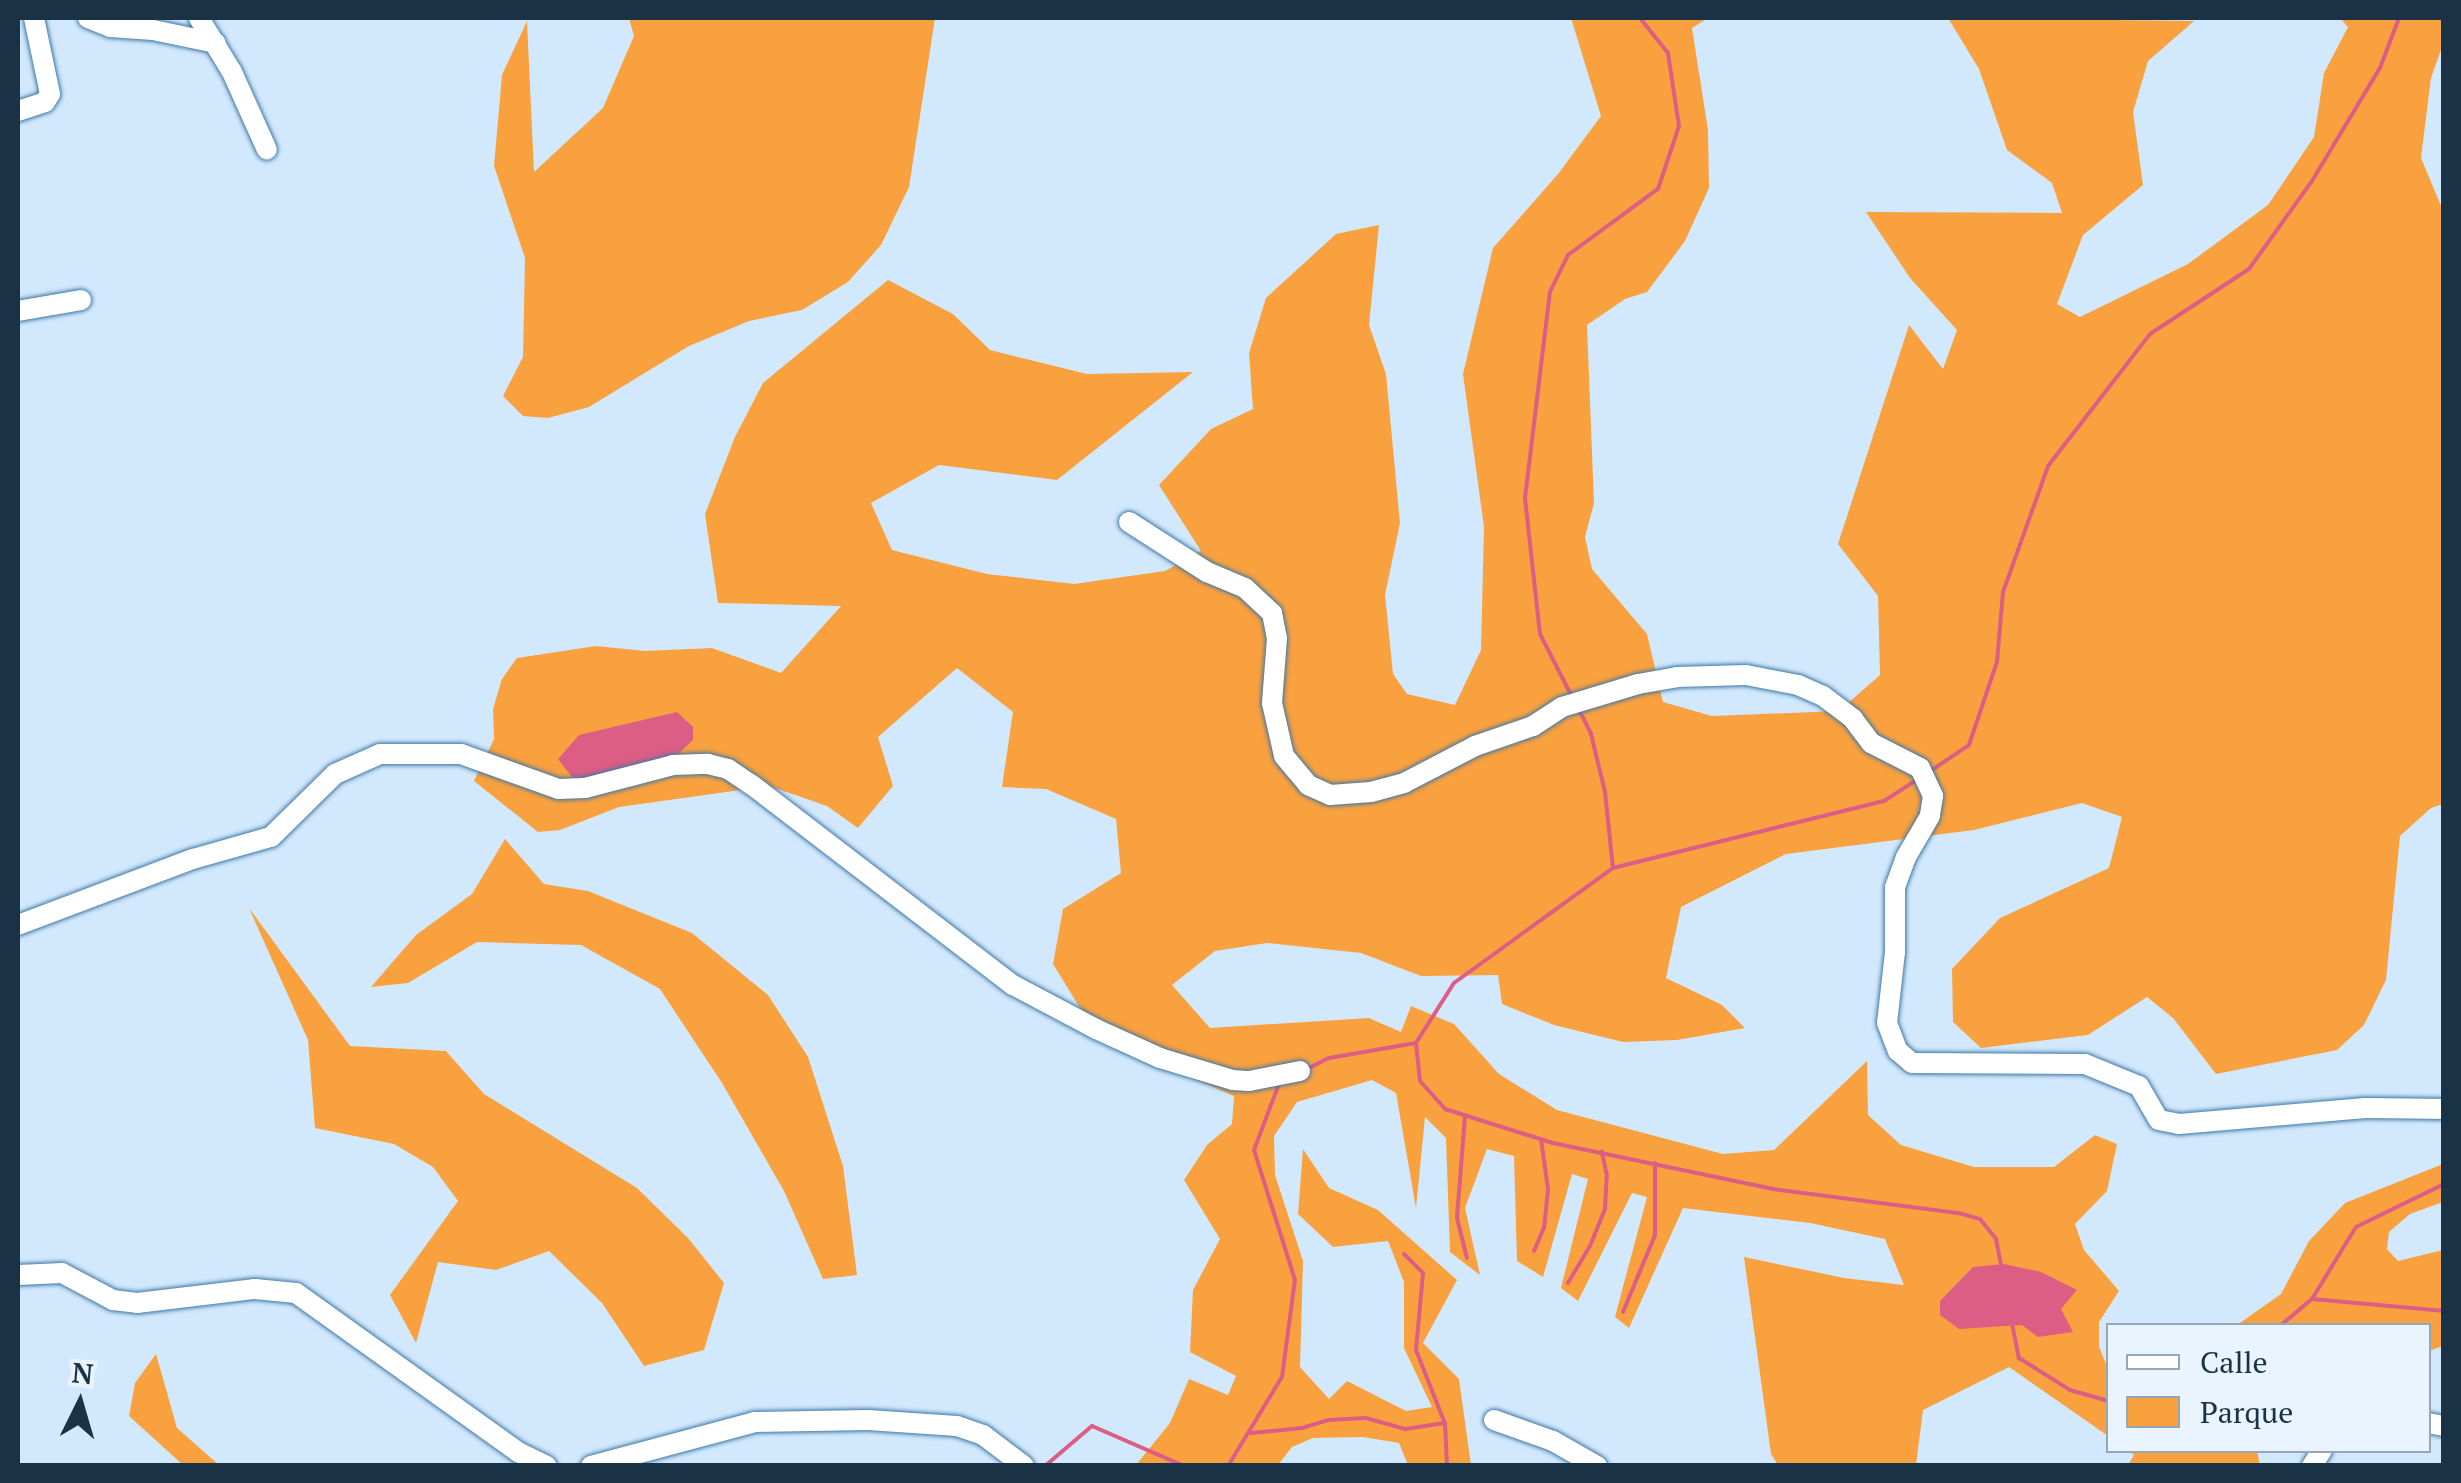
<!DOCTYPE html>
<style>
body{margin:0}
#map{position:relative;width:2461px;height:1483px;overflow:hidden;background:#d2e9fd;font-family:"PT Serif",serif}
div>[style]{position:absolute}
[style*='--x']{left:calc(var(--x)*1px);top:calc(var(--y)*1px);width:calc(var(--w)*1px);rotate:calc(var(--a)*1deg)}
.green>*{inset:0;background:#faa13f}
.water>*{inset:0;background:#dc5e84}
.stream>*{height:4px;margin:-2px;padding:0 2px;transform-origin:2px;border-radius:2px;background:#dc5e84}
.roads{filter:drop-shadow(0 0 2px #3f78a5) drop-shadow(0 0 2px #3f78a5)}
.minor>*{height:20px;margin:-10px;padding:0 10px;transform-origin:10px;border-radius:10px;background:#fff}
span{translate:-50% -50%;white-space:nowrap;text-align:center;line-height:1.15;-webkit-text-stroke:9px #e9f4ff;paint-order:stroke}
.frame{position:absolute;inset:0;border:20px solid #1a3245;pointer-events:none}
.legend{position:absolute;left:2106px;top:1323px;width:325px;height:130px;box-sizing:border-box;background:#e9f4ff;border:2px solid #96a6b5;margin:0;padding:12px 18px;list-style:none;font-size:30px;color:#1a3245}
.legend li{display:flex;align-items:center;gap:20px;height:50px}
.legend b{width:50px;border:2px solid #96a6b5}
.north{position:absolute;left:30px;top:1353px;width:100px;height:100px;-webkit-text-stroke:8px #e9f4ff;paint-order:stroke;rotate:5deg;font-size:28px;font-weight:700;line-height:40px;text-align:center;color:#1a3245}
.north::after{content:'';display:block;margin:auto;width:35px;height:45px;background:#1a3245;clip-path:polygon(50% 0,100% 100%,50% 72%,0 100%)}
</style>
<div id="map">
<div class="green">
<i style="clip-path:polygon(629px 18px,935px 18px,909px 187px,881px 245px,848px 282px,802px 310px,749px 321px,689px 346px,589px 407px,548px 418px,523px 416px,503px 396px,523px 357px,525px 258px,494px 166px,502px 75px,527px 21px,534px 172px,603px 108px,634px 36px)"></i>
<i style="clip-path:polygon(1571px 18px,1708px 18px,1692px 28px,1708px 130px,1709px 188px,1685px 241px,1647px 292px,1625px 299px,1587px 325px,1594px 503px,1585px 537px,1592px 569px,1647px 634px,1663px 702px,1712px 716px,1839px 711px,1880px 675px,1878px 596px,1838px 544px,1909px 325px,1943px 369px,1957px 330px,1910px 278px,1866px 212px,2062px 213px,2052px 183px,2007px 150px,1979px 69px,1948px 18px,2194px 21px,2148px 61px,2133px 112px,2143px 185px,2083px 235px,2057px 304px,2080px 317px,2188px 264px,2268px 205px,2314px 137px,2324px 73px,2348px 27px,2340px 18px,2443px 18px,2443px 44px,2431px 78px,2421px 158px,2444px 213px,2443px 804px,2431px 808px,2400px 836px,2386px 980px,2364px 1025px,2337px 1050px,2216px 1074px,2173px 1018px,2147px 997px,2088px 1035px,1981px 1048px,1953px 1022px,1952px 969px,2000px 918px,2109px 868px,2122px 817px,2082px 803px,1974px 830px,1786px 854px,1681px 907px,1666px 978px,1722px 1005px,1745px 1028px,1677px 1040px,1623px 1042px,1554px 1025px,1502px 1004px,1498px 975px,1421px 976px,1361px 953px,1267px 943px,1215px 951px,1172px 985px,1210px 1028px,1369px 1018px,1401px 1032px,1411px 1006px,1454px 1024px,1499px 1074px,1557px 1110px,1723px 1154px,1774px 1150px,1867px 1061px,1868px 1115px,1901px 1145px,1974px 1167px,2054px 1167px,2095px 1135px,2117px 1144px,2107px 1191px,2075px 1224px,2084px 1250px,2119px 1291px,2099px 1322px,2099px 1346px,2108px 1369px,2108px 1436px,2009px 1367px,1923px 1410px,1916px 1465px,1778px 1465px,1771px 1454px,1744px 1257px,1844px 1278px,1904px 1285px,1885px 1239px,1810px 1223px,1683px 1208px,1629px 1328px,1615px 1317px,1647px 1197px,1632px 1193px,1578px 1301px,1561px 1288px,1588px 1179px,1572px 1174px,1543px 1277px,1517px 1261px,1514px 1156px,1487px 1149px,1465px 1208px,1480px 1275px,1450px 1252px,1446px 1138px,1425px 1117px,1416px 1208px,1396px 1093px,1372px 1080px,1297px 1102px,1274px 1136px,1275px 1175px,1303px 1261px,1300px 1367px,1329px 1399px,1347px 1381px,1406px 1411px,1432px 1407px,1404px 1348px,1404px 1282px,1388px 1241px,1333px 1247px,1298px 1214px,1303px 1149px,1329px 1188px,1378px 1210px,1457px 1280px,1423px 1343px,1459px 1379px,1471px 1465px,1408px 1465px,1399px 1443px,1363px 1437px,1313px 1438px,1292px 1447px,1278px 1465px,1136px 1465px,1170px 1423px,1189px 1379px,1228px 1395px,1236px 1376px,1190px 1352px,1193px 1290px,1220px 1239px,1184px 1180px,1207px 1145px,1232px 1124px,1234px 1096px,1168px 1068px,1091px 1026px,1053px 964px,1063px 909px,1121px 873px,1116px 819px,1046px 789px,1002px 787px,1013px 712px,957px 668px,878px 737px,893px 786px,858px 828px,827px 806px,769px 786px,619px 807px,560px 830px,538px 832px,474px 781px,494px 739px,493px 709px,502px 679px,517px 658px,596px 646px,645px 651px,712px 648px,781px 673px,841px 606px,718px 603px,705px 514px,735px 437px,763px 383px,888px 280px,953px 314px,990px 350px,1087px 374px,1193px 372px,1057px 480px,939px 465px,871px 503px,892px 550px,987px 574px,1074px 584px,1165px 571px,1201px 551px,1159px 485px,1211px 429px,1253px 409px,1249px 353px,1266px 298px,1336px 234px,1379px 225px,1369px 325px,1386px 374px,1400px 523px,1385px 595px,1393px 674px,1407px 694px,1455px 705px,1481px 650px,1484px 527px,1463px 374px,1493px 248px,1558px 174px,1601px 116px)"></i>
<i style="clip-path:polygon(505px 839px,544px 884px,588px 891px,692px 933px,768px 995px,808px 1057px,843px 1166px,857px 1275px,823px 1279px,784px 1191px,722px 1083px,660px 989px,581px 945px,477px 942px,408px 983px,371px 987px,416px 935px,472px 894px)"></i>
<i style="clip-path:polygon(249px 908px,350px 1046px,446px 1051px,484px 1094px,637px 1188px,688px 1238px,724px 1283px,704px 1350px,644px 1366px,602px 1303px,549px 1251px,496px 1270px,438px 1262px,416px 1343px,390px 1295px,458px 1201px,433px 1167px,394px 1144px,315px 1128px,308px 1040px)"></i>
<i style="clip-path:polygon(2443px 1164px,2443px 1202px,2410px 1214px,2389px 1232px,2387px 1249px,2398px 1261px,2443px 1250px,2443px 1346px,2429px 1351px,2428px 1326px,2237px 1325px,2281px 1294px,2309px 1241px,2345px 1203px)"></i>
<i style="clip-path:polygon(156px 1354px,177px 1428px,219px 1465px,183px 1465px,129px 1416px,135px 1383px)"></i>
<i style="clip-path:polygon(2128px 1451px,2257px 1451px,2260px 1465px,2128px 1465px,2134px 1455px)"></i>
</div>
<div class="water">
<i style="clip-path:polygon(677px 712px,693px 727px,693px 740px,675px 757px,592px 778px,572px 777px,558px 759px,579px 735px)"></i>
<i style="clip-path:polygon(2004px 1264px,2041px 1272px,2077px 1290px,2061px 1309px,2073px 1332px,2038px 1337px,2022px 1325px,1959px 1329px,1940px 1315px,1940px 1301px,1973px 1267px)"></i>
</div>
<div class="stream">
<i style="--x:1571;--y:695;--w:68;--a:-116.9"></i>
<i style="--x:1540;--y:634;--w:137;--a:-96.3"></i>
<i style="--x:1525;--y:498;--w:208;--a:-83.1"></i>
<i style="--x:1550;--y:292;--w:41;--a:-64.1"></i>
<i style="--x:1568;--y:255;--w:112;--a:-36.3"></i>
<i style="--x:1658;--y:189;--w:66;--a:-71.6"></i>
<i style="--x:1679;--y:126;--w:74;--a:-98.6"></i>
<i style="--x:1668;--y:53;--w:45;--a:-128.7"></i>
<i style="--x:1578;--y:708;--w:29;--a:63"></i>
<i style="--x:1591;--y:734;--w:60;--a:76.4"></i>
<i style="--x:1605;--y:792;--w:76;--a:84"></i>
<i style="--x:1929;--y:772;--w:48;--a:-34"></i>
<i style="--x:1969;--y:745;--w:88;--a:-71.4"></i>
<i style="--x:1997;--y:662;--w:70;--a:-85.1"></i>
<i style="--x:2003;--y:592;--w:134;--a:-70.3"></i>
<i style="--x:2048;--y:466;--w:167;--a:-52.3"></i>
<i style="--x:2150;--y:334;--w:118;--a:-33.3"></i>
<i style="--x:2249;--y:269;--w:108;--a:-54.4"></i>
<i style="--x:2312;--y:181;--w:132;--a:-59"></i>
<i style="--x:2380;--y:68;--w:53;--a:-69.2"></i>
<i style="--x:1416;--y:1043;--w:71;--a:-57.7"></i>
<i style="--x:1454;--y:983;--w:196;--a:-35.9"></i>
<i style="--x:1613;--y:868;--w:279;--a:-13.9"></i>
<i style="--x:1884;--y:801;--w:38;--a:-33"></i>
<i style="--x:1305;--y:1070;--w:27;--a:-27"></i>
<i style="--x:1329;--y:1058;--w:88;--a:-9.8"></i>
<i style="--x:1416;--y:1043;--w:38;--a:84"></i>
<i style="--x:1420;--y:1081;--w:38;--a:48"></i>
<i style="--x:1445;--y:1109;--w:113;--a:17.5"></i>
<i style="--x:1553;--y:1143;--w:225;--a:11.8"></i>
<i style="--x:1773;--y:1189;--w:188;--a:7.4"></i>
<i style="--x:1959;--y:1213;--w:22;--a:16"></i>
<i style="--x:1980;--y:1219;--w:26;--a:51"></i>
<i style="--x:1996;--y:1239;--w:26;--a:79"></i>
<i style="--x:1465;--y:1116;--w:102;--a:94.5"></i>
<i style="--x:1457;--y:1218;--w:41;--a:76"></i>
<i style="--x:1534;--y:1251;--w:25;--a:-67"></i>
<i style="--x:1544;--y:1228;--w:39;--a:-84"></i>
<i style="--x:1548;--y:1189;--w:50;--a:-98"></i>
<i style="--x:1404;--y:1254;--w:27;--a:45"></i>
<i style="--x:1423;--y:1273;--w:77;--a:95.2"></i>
<i style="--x:1416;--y:1350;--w:76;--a:68.5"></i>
<i style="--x:1568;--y:1283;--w:43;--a:-59.3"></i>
<i style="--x:1590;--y:1246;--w:40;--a:-68"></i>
<i style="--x:1605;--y:1209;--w:33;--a:-87"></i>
<i style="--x:1607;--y:1176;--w:25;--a:-102"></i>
<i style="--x:2312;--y:1299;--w:84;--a:-58.6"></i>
<i style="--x:2356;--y:1227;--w:96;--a:-26"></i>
<i style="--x:1623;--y:1312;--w:83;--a:-67.4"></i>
<i style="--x:1655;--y:1235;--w:72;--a:-90"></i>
<i style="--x:2012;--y:1323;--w:36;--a:79"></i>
<i style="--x:2019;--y:1358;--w:60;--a:32.1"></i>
<i style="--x:2070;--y:1390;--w:40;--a:16"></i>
<i style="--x:2280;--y:1326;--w:42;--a:-40.2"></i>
<i style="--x:2312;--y:1299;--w:133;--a:5.2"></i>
<i style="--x:1251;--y:1433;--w:51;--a:-5.6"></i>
<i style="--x:1302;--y:1428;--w:27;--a:-17"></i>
<i style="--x:1328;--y:1420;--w:38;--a:-3"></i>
<i style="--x:1366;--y:1418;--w:41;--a:15.8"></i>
<i style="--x:1405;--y:1429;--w:40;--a:-8.5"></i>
<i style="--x:1445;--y:1423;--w:43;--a:87.3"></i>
<i style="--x:1045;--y:1466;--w:62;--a:-40.4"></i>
<i style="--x:1092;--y:1426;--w:100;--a:23.5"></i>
<i style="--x:1228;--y:1466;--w:104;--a:-58.8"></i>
<i style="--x:1282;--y:1377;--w:98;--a:-82.4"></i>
<i style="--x:1295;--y:1280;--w:136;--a:-107.5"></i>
<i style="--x:1254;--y:1150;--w:71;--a:-69.3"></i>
</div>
<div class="roads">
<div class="minor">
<i style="--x:88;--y:18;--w:24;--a:22"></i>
<i style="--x:110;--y:27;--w:43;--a:4"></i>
<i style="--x:153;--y:30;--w:64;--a:11.7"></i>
<i style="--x:199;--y:18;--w:63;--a:58.6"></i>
<i style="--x:232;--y:72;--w:85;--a:65.8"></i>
<i style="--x:18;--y:111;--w:28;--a:-18"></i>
<i style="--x:45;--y:102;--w:9;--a:-58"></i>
<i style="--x:50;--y:94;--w:78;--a:-101.9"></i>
<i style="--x:18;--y:311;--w:64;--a:-9.9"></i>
<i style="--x:1129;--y:522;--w:93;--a:32.7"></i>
<i style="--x:1207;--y:572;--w:41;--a:22.8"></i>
<i style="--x:1245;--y:588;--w:37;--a:43"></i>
<i style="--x:1272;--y:613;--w:25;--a:79"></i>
<i style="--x:1277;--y:638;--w:65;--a:94.4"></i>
<i style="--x:1272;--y:703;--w:54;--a:77.2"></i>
<i style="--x:1284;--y:756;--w:38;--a:50"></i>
<i style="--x:1308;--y:785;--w:24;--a:24"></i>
<i style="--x:1330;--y:795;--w:41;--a:-4.2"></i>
<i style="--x:1371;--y:792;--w:34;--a:-15"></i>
<i style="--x:1404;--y:783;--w:80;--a:-27.5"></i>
<i style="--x:1475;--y:746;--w:61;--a:-19"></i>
<i style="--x:1533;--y:726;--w:35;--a:-33"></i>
<i style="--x:1562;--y:707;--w:79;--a:-16.8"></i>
<i style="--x:1638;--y:684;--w:40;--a:-10"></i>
<i style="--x:1677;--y:677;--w:69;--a:-1.7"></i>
<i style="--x:1746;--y:675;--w:53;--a:10.9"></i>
<i style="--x:1798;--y:685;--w:27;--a:24"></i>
<i style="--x:1823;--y:696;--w:38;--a:37"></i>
<i style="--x:1853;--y:719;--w:30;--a:53"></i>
<i style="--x:1871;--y:743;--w:55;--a:27"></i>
<i style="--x:1920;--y:768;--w:31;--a:65"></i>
<i style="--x:1933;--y:796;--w:20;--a:99"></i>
<i style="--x:1930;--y:816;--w:48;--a:120.3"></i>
<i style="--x:1906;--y:857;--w:32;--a:110"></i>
<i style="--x:1895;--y:887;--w:65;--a:90"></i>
<i style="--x:1895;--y:952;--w:71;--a:96.4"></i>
<i style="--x:1887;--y:1023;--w:30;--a:69"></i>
<i style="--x:1898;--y:1051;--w:18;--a:41"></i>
<i style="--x:1912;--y:1063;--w:173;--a:0.3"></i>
<i style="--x:2085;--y:1064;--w:58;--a:22.2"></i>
<i style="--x:2139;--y:1086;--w:39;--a:60"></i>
<i style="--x:2159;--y:1120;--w:20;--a:11"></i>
<i style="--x:2179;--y:1124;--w:187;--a:-4.9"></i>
<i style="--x:2365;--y:1108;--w:79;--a:0.7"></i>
<i style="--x:18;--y:925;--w:187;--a:-20.7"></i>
<i style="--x:193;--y:859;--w:81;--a:-15.8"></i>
<i style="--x:271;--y:837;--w:90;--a:-44.5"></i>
<i style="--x:335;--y:774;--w:49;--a:-24"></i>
<i style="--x:380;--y:754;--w:81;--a:0"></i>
<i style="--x:461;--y:754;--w:104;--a:19.7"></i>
<i style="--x:559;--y:789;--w:26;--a:-2"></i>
<i style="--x:585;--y:788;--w:91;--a:-14.6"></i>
<i style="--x:673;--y:765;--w:35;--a:-2"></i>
<i style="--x:708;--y:764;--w:21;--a:14"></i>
<i style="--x:728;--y:769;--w:29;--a:34"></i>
<i style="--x:752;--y:785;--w:329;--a:37.5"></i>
<i style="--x:1013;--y:985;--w:94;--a:27.9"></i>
<i style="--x:1096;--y:1029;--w:70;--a:24.4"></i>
<i style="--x:1160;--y:1058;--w:76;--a:16.8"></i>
<i style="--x:1233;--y:1080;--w:16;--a:4"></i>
<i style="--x:1249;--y:1081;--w:52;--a:-11.1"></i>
<i style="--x:18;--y:1275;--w:44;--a:-2.6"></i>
<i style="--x:62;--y:1273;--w:58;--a:27.9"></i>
<i style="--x:113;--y:1300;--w:24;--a:7"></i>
<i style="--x:137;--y:1303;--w:119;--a:-6.8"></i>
<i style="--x:255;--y:1289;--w:41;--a:5.6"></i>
<i style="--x:296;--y:1293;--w:273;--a:35.6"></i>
<i style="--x:518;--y:1452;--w:32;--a:26"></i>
<i style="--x:1494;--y:1420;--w:63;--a:19.6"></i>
<i style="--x:1553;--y:1441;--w:51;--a:29.6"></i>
<i style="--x:2428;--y:1423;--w:16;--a:11"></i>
<i style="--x:591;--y:1466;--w:170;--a:-15"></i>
<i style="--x:755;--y:1422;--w:113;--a:-1"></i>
<i style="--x:868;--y:1420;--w:89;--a:3.9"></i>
<i style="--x:957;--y:1426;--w:28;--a:19"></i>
<i style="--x:983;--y:1435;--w:51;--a:37.1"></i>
<i style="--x:2312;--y:1466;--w:19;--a:-58"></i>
</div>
</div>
<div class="frame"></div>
<ul class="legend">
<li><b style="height:12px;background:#fff"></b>Calle</li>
<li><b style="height:28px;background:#faa13f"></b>Parque</li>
</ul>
<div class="north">N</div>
</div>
